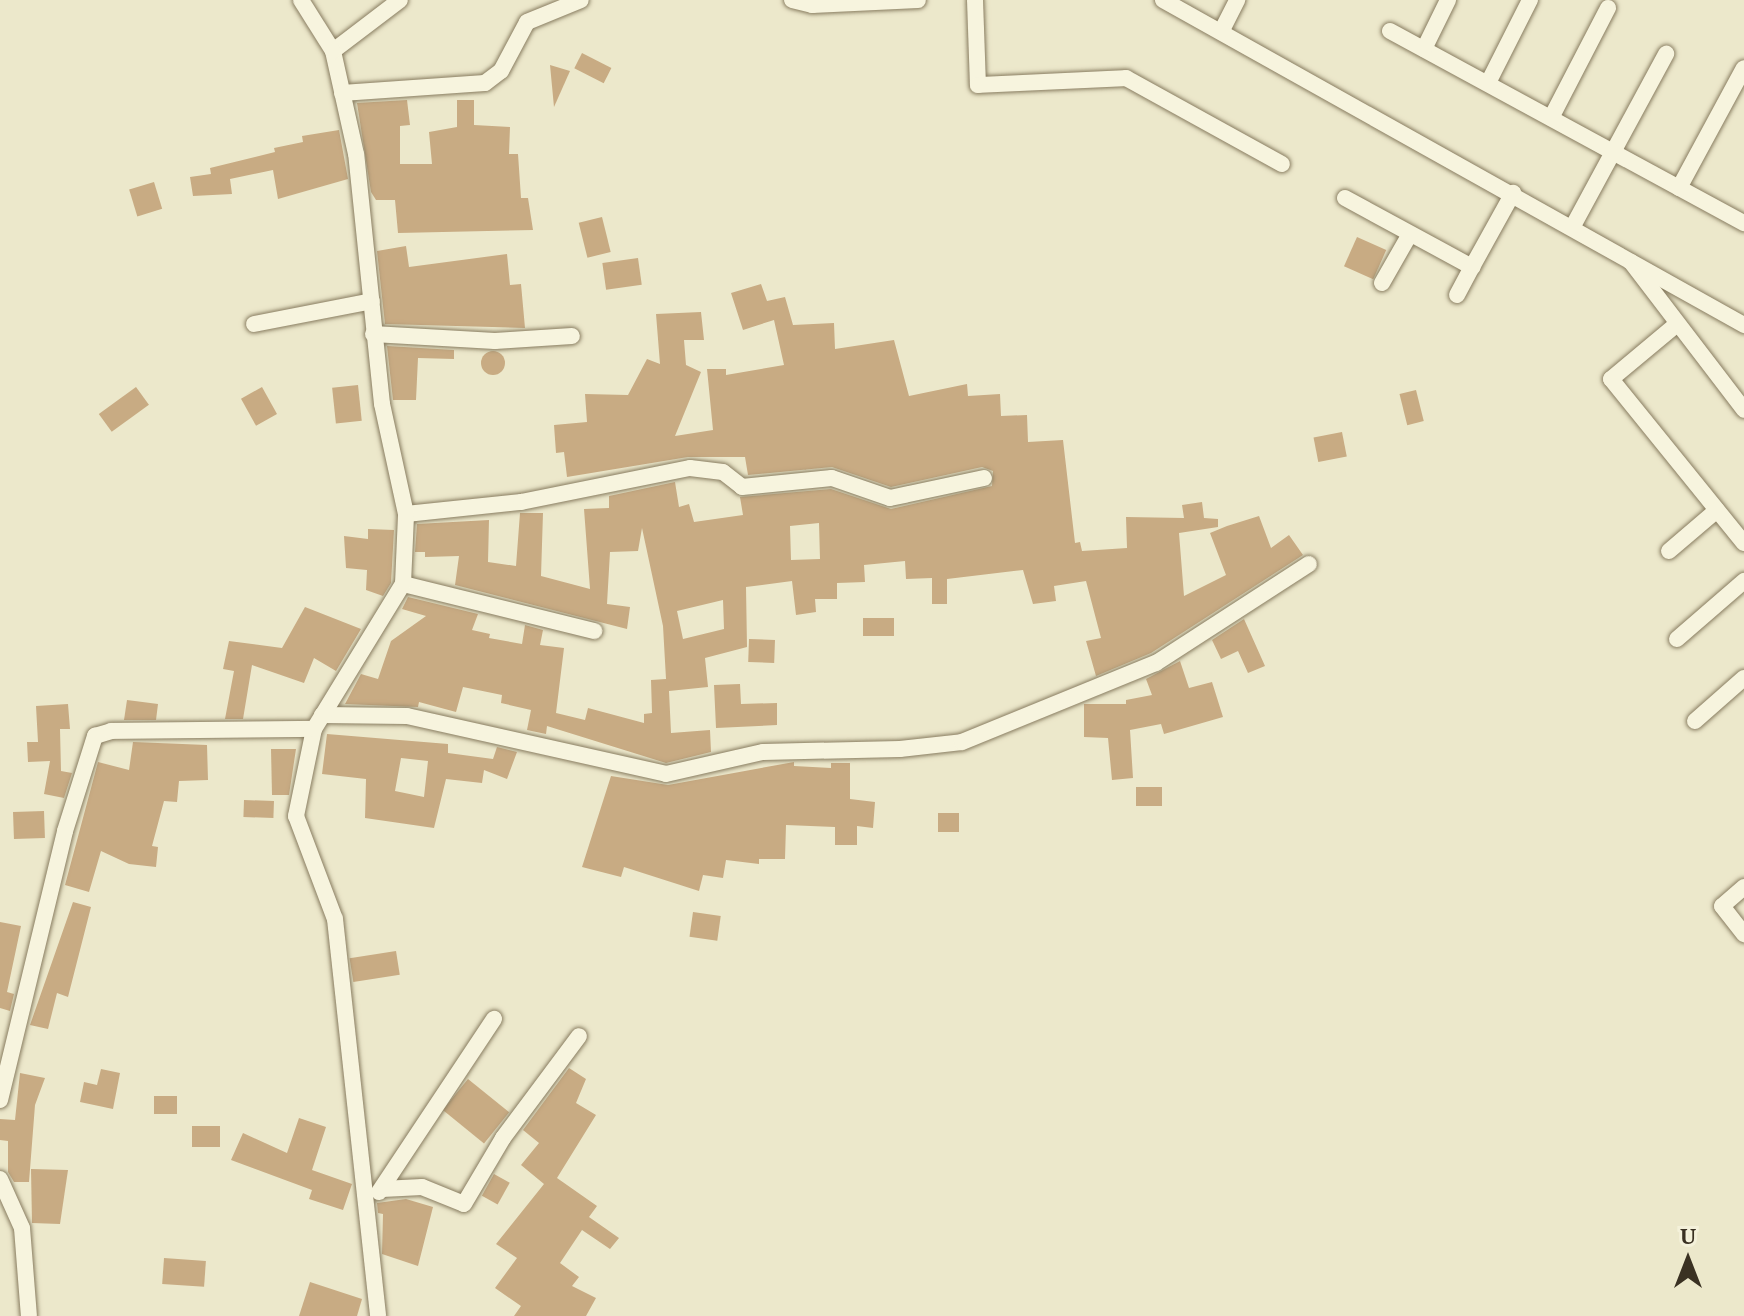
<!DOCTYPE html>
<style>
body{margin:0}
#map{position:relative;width:1744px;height:1316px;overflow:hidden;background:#ece8cb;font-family:"PT Serif",serif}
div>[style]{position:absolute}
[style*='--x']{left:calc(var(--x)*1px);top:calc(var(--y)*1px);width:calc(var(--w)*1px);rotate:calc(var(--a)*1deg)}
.building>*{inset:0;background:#c8ab83;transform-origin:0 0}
.round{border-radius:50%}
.roads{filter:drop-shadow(0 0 2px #887c60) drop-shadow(0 0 2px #887c60)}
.minor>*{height:16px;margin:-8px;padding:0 8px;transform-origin:8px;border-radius:8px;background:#f7f4de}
span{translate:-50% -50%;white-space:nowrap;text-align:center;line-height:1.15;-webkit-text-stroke:6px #f4f1da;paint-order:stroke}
.north{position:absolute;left:1648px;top:1220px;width:80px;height:80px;-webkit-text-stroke:6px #f4f1da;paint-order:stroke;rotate:0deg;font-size:22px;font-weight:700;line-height:32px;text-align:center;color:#3a3122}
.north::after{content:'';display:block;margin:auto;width:28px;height:36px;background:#3a3122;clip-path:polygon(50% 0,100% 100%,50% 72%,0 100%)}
</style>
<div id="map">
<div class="building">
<i style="left:582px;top:53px;width:33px;height:17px;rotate:27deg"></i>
<i style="clip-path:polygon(550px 65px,570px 71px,554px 107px)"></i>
<i style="clip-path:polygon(407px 100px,410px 125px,400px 126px,400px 164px,432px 164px,429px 132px,457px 127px,457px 100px,474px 100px,474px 125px,510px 127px,509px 154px,518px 154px,521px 198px,528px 198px,533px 230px,398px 233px,395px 200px,376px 200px,371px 192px,357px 103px)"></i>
<i style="clip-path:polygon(339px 130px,348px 179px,278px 199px,273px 170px,230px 179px,232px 194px,193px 196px,190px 177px,211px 174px,210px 168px,275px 152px,274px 148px,303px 142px,302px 136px)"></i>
<i style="left:154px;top:182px;width:28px;height:26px;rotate:73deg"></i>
<i style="left:602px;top:217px;width:36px;height:24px;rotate:76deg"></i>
<i style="left:1357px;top:237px;width:32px;height:32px;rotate:24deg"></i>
<i style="clip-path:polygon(406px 246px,409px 267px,507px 254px,510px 285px,521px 284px,525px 328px,385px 324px,377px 251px)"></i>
<i style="left:638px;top:258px;width:27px;height:36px;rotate:82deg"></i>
<i style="clip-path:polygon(evenodd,761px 284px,767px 301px,785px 297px,793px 325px,834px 323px,835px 349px,894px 340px,909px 396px,967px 384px,968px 396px,1000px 394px,1001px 416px,1027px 415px,1028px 442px,1063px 440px,1075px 543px,1080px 542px,1082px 551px,1127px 548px,1126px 517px,1184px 518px,1182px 505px,1202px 502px,1204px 518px,1218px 519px,1218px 527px,1179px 533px,1184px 596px,1226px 575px,1210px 533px,1227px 526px,1259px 516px,1271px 548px,1289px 535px,1303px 555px,1151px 653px,1096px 676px,1086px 641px,1101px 638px,1086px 581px,1054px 586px,1056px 601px,1033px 604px,1023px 570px,947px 579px,947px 604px,932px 604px,932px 578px,906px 579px,905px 561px,864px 565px,865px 582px,837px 583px,837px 599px,815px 599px,816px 612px,796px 615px,792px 581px,746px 587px,747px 647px,705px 658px,708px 687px,669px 691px,671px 733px,710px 730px,711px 752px,666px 763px,547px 726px,546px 734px,527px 730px,531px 710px,501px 703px,502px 695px,463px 687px,456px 712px,419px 702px,418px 707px,345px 704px,361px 674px,378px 679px,391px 641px,426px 616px,402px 609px,408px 597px,478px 614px,472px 630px,490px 634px,489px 638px,522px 644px,525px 625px,543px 630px,540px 645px,564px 648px,556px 713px,585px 720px,588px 708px,644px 723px,644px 714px,652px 713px,651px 680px,666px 679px,663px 626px,642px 528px,638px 551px,610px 552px,607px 604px,630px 607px,627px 629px,455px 585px,459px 556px,425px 557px,425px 552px,415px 552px,417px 524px,489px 520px,488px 562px,516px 566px,520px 513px,543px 513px,541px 576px,590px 589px,584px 509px,609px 508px,609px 496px,675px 482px,679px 507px,689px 504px,694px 522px,743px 515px,740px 497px,831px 489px,891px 509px,992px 486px,993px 471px,982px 467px,891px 487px,832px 467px,748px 475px,745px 457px,688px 457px,567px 477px,564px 452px,556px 453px,554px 425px,587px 422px,585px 394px,628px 395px,647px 359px,660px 364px,656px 314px,701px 312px,704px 340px,684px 340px,686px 365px,701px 372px,675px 436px,713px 430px,707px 369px,726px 369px,726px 375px,784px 365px,774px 320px,743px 330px,731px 293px,761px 284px,819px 523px,820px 559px,791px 560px,790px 526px,819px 523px,761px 284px,723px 600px,724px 629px,683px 639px,677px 611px,723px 600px)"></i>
<i style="clip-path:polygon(387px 346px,454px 350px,454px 359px,418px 358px,416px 400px,393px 400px)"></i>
<i class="round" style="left:481px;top:351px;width:24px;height:24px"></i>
<i style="left:358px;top:385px;width:36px;height:26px;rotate:84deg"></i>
<i style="left:136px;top:387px;width:22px;height:46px;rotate:54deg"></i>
<i style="left:262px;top:387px;width:31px;height:24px;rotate:61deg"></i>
<i style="left:1416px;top:390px;width:32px;height:17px;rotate:76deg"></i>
<i style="left:1342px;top:432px;width:25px;height:29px;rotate:79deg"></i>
<i style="clip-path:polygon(368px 529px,394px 530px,391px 583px,383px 596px,366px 590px,367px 570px,346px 568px,344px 536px,368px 539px)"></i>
<i style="clip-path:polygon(305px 607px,361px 629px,336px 671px,314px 658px,304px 683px,252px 665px,243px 719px,225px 719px,234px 671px,223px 669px,229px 641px,282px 648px)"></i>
<i style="left:894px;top:618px;width:18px;height:31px;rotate:90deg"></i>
<i style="clip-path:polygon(1244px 619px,1265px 666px,1248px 673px,1238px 651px,1221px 659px,1212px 640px)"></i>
<i style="left:749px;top:639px;width:26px;height:23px;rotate:2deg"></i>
<i style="clip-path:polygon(1180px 661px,1189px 688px,1212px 682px,1223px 717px,1164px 734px,1161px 724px,1130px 730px,1133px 778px,1112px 780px,1108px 738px,1084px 737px,1084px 704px,1126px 704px,1126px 700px,1152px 695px,1146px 679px)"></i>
<i style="clip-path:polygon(740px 684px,741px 704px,777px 703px,777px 725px,716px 728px,714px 685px)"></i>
<i style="clip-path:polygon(127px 700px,158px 704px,156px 720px,124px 720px)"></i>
<i style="clip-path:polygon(68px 704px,70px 729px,60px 729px,61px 771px,72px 773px,64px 798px,44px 794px,50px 761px,28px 762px,27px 742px,38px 742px,36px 706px)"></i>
<i style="clip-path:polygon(evenodd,327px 734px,448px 744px,448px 753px,493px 759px,497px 747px,517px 752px,507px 779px,484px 770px,482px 783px,446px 779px,434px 828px,365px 818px,366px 779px,322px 774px,327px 734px,401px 758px,428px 761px,424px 797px,395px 791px,401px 758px)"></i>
<i style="clip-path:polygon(133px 742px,207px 745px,208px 780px,179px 781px,177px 802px,164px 801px,152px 846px,158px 847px,156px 867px,129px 864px,101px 851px,89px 892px,65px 885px,98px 762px,129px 770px)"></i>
<i style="clip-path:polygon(271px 749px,296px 749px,289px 795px,272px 795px)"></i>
<i style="clip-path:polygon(794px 762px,794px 766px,831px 768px,831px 763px,850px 763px,850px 799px,875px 802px,873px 828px,857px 826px,857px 845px,835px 845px,835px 827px,786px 825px,785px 859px,759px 859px,759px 864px,726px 860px,723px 878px,703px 875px,699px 891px,624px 867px,621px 877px,582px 867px,611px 776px,668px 785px)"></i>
<i style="left:1162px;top:787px;width:19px;height:26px;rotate:90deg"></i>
<i style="left:244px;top:800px;width:30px;height:17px;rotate:2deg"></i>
<i style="left:44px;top:811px;width:27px;height:31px;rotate:88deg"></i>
<i style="left:938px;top:813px;width:21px;height:19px"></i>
<i style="clip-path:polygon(73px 902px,91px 907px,68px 997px,57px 993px,48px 1029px,30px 1025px)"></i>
<i style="left:693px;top:912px;width:28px;height:25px;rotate:8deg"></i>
<i style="clip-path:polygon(0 922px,21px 926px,7px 992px,14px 994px,10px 1011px,0 1008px)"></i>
<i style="left:396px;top:951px;width:24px;height:47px;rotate:81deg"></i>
<i style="clip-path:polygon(569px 1068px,586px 1079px,576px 1103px,596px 1115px,557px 1178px,597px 1206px,589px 1217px,619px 1238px,610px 1249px,582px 1230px,560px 1263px,579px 1277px,572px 1286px,596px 1298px,586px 1316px,514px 1316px,521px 1306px,495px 1288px,517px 1258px,496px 1244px,544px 1184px,521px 1165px,539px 1143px,523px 1130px)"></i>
<i style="clip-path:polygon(101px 1069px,120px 1073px,113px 1109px,80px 1102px,84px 1082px,97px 1085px)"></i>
<i style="clip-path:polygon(20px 1073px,45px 1078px,35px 1105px,29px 1182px,14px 1182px,8px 1172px,8px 1141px,0 1140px,0 1119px,15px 1120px)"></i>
<i style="left:468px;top:1079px;width:53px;height:40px;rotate:39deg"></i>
<i style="left:154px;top:1096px;width:23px;height:18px"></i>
<i style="clip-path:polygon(299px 1118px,326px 1127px,312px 1170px,352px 1184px,343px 1210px,309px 1199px,312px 1190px,231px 1160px,243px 1133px,287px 1153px)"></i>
<i style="left:220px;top:1126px;width:21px;height:28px;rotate:90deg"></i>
<i style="clip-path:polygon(31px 1169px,68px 1170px,60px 1224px,32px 1223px)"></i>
<i style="left:494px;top:1174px;width:18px;height:25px;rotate:29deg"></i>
<i style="clip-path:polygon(406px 1199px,433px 1207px,418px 1266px,382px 1254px,383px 1214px,378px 1213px,377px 1203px)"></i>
<i style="left:164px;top:1258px;width:42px;height:26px;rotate:4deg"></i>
<i style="clip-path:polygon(310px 1282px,362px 1299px,357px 1316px,299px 1316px)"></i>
</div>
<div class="roads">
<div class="minor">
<i style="--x:792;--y:0;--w:21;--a:14"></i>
<i style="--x:812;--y:5;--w:106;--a:-2.7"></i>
<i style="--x:975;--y:0;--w:85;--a:88"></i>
<i style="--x:978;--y:85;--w:148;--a:-2.7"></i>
<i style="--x:1126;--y:78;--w:178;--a:28.9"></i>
<i style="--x:1163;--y:0;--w:666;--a:29.22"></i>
<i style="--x:1222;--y:30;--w:34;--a:-63"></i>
<i style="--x:1390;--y:31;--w:403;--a:28.5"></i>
<i style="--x:1424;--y:49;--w:55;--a:-63.9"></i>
<i style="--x:333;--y:51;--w:84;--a:-37.3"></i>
<i style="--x:1488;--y:83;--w:93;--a:-63.2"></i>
<i style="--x:342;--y:93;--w:143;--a:-4"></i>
<i style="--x:485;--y:83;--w:20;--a:-37"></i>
<i style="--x:501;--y:71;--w:55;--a:-62"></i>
<i style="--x:527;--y:22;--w:58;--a:-22.2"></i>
<i style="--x:1551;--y:118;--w:124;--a:-62.6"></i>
<i style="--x:1679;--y:188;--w:136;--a:-61.6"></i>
<i style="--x:1345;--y:198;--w:145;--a:28.5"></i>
<i style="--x:1472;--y:267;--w:85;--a:-61"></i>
<i style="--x:1573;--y:226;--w:196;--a:-61.6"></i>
<i style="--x:1631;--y:262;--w:186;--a:52.6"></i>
<i style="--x:1382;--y:283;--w:56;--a:-60.3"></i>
<i style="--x:1457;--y:295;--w:32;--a:-62"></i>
<i style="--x:254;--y:324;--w:120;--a:-11"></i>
<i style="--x:1677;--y:324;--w:86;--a:140.2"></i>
<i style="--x:1611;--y:379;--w:211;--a:51"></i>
<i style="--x:373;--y:334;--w:122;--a:3.3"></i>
<i style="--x:495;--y:341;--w:77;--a:-3.7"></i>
<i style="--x:406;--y:514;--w:116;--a:-6"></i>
<i style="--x:521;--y:502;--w:172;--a:-11.4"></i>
<i style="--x:690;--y:468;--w:33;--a:7"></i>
<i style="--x:723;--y:472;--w:24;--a:38"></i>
<i style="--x:742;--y:487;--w:90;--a:-5.7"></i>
<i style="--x:832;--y:478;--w:61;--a:19"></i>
<i style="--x:890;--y:498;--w:96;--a:-12"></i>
<i style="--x:1669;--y:551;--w:63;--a:-40.5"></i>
<i style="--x:403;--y:584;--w:197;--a:13.8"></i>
<i style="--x:1677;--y:639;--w:89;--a:-40.9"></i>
<i style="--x:322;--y:715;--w:85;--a:0.7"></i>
<i style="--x:407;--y:716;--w:265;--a:12.6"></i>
<i style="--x:666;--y:774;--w:99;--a:-12.8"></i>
<i style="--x:763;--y:752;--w:137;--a:-1.3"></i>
<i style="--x:900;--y:749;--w:62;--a:-6.4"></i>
<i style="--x:962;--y:742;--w:209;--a:-22.2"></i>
<i style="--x:1156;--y:663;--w:182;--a:-32.9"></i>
<i style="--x:1695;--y:721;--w:65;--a:-41.3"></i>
<i style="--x:314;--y:729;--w:89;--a:101.7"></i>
<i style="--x:296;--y:816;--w:110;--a:69.3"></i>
<i style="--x:335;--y:919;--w:399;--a:83.8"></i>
<i style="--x:1744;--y:887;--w:29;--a:139"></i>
<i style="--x:1722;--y:906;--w:36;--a:52"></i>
<i style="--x:0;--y:1100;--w:277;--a:-76.4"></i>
<i style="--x:65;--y:831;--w:100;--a:-72.5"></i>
<i style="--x:95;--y:736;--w:17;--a:-17"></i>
<i style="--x:111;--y:731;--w:203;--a:-0.6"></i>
<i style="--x:314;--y:729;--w:170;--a:-58.5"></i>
<i style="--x:403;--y:584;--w:70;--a:-87.5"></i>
<i style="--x:406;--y:514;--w:113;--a:-102.3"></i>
<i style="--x:382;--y:404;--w:251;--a:-95.9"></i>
<i style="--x:356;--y:154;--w:106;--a:-102.6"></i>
<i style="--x:333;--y:51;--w:60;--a:-122.1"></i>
<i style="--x:0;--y:1179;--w:54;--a:65.8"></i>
<i style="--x:22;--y:1228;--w:88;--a:85.5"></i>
<i style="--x:382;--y:1189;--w:40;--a:-2.9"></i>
<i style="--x:422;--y:1187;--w:45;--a:22"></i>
<i style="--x:464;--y:1204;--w:77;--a:-59.4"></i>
<i style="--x:503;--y:1138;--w:127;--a:-53.3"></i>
<i style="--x:379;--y:1192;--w:208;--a:-56.4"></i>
</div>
</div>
<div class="north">U</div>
</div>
